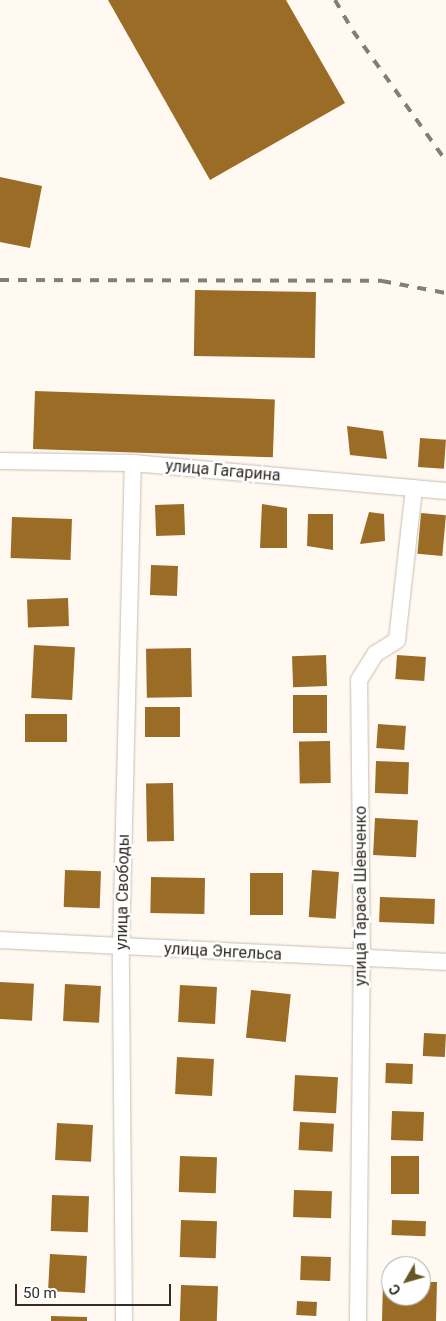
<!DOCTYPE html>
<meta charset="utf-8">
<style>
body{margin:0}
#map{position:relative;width:446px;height:1321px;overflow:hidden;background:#fff9f1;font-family:Roboto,sans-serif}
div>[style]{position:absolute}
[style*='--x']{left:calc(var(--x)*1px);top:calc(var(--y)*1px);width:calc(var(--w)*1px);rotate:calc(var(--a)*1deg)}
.building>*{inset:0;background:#9a6c26;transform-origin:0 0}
.roads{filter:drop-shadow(0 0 1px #c7beb2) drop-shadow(0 0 1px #c7beb2)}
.minor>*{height:16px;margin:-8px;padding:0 8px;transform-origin:8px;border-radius:8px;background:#fff}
.rail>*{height:4px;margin-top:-2px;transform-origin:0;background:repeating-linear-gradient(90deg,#837e78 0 9px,transparent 0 18px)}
span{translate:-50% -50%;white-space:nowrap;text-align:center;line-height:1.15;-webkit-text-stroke:5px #fff;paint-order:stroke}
.street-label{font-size:16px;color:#312d28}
.north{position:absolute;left:381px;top:1256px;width:50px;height:50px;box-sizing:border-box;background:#fff;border:1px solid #adaba9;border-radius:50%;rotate:232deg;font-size:14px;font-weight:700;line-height:20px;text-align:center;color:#312d28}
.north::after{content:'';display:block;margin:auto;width:18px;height:22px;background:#665724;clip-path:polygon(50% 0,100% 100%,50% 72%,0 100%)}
.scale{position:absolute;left:15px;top:1284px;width:156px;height:22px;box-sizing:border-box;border:2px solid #312d28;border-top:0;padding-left:6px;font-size:15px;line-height:18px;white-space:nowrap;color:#312d28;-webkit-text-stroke:4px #fff;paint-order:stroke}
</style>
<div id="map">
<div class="building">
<i style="clip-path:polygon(108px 0,286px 0,345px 103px,210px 180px)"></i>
<i style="clip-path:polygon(0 177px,42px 186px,30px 248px,0 242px)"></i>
<i style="left:195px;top:290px;width:121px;height:66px;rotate:1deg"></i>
<i style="left:35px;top:391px;width:240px;height:58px;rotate:2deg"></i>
<i style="clip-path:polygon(347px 426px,383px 431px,387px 459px,350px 455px)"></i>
<i style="left:420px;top:438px;width:26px;height:29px;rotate:4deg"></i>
<i style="left:184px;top:504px;width:31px;height:29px;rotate:88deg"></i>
<i style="clip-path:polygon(262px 504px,287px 508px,287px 548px,260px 548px)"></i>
<i style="clip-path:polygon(369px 512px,384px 514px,385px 541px,360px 544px)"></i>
<i style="left:421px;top:513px;width:25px;height:41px;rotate:5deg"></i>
<i style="clip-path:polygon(308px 514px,333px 514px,333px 550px,307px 546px)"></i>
<i style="left:12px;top:517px;width:60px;height:41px;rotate:2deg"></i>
<i style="left:151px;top:565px;width:27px;height:30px;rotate:2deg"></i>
<i style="left:68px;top:598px;width:28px;height:41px;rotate:88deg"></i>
<i style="left:34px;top:645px;width:41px;height:53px;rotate:3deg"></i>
<i style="left:191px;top:648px;width:49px;height:45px;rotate:89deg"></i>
<i style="left:326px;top:655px;width:31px;height:34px;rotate:88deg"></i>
<i style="left:397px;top:655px;width:29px;height:24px;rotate:4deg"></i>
<i style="left:293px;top:695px;width:34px;height:38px"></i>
<i style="left:145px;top:707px;width:35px;height:30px"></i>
<i style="left:67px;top:714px;width:28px;height:42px;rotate:90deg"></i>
<i style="left:378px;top:724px;width:28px;height:24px;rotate:4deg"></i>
<i style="left:330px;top:741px;width:42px;height:31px;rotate:89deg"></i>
<i style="left:376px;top:761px;width:33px;height:32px;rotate:2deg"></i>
<i style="left:173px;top:783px;width:58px;height:27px;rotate:89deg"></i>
<i style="left:375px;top:818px;width:43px;height:37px;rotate:3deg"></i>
<i style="left:65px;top:870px;width:36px;height:37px;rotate:2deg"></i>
<i style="left:312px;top:870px;width:27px;height:47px;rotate:4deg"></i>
<i style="left:250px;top:873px;width:33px;height:42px"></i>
<i style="left:151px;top:877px;width:54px;height:36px;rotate:1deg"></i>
<i style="left:380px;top:897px;width:55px;height:25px;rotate:2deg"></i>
<i style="left:0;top:982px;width:34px;height:37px;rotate:3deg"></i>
<i style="left:65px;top:984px;width:36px;height:37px;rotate:3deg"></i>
<i style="left:180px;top:985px;width:37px;height:37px;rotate:3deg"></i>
<i style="left:251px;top:990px;width:40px;height:48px;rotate:6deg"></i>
<i style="left:424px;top:1033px;width:22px;height:23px;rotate:3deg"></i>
<i style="left:177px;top:1057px;width:37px;height:37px;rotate:3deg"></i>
<i style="left:386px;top:1063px;width:27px;height:20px;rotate:2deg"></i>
<i style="left:295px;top:1075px;width:43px;height:36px;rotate:3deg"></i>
<i style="left:392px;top:1111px;width:32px;height:29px;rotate:2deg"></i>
<i style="left:300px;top:1122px;width:34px;height:28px;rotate:3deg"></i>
<i style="left:57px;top:1123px;width:36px;height:37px;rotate:3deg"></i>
<i style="left:180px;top:1156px;width:37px;height:36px;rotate:2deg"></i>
<i style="left:391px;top:1156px;width:28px;height:38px"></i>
<i style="left:294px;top:1190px;width:38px;height:27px;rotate:2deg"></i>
<i style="left:52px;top:1195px;width:37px;height:36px;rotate:2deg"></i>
<i style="left:181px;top:1220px;width:36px;height:37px;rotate:2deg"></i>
<i style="left:392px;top:1220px;width:34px;height:15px;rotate:2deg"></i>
<i style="left:50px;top:1254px;width:37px;height:37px;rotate:3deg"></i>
<i style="left:301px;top:1256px;width:30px;height:24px;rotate:2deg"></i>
<i style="clip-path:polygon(383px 1281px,391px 1282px,391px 1296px,421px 1296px,421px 1282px,437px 1282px,436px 1321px,382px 1321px)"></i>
<i style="left:181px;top:1285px;width:37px;height:36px;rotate:2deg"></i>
<i style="left:297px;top:1301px;width:20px;height:14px;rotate:3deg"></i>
<i style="clip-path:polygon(51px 1316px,87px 1317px,87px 1321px,51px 1321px)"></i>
</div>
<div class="roads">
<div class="minor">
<i style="--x:0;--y:461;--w:133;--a:0.9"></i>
<i style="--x:133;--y:463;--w:314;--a:5.1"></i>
<i style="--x:0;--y:940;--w:447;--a:2.8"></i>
<i style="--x:124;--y:1321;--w:374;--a:-90.5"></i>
<i style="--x:121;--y:947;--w:484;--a:-88.6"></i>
<i style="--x:358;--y:1321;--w:362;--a:-89.4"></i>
<i style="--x:362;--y:959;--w:279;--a:-90.6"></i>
<i style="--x:359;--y:680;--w:31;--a:-58"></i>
<i style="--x:375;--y:654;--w:26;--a:-32"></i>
<i style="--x:397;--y:640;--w:153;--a:-83.6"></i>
</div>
</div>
<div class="rail">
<i style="--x:335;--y:0;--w:36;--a:60"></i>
<i style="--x:353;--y:31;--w:160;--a:54.4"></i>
<i style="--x:0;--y:280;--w:382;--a:0.1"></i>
<i style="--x:382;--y:281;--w:65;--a:10.6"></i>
</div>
<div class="street-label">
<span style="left:223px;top:471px;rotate:5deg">улица Гагарина</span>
<span style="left:123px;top:892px;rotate:-89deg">улица Свободы</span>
<span style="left:361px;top:896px;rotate:-90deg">улица Тараса Шевченко</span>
<span style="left:223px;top:952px;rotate:3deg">улица Энгельса</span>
</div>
<div class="north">С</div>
<div class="scale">50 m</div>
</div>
